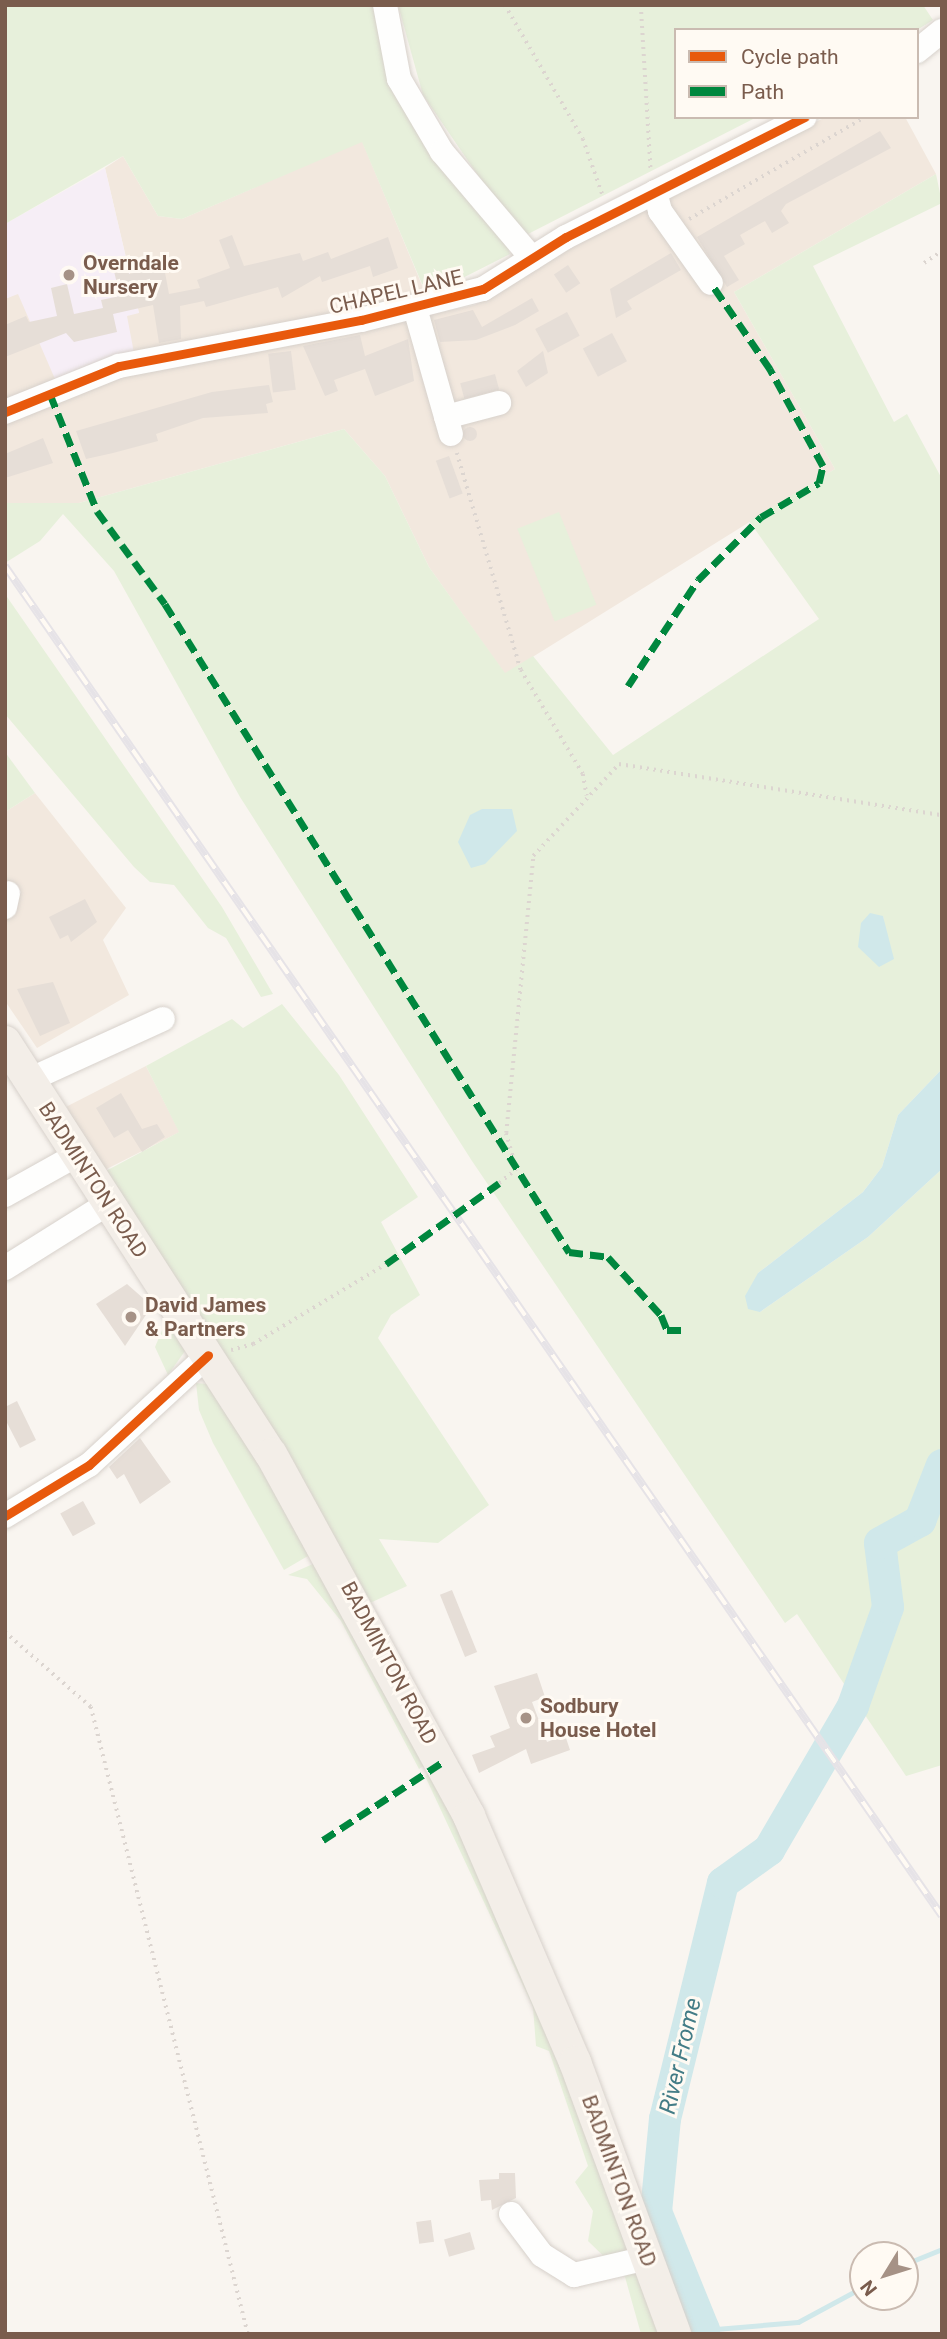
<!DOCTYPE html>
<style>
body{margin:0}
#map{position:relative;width:947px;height:2339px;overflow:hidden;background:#f9f5f0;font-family:Roboto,sans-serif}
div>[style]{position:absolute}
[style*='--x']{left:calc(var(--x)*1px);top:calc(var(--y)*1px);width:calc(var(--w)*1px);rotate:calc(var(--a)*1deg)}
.residential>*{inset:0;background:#f2e8de;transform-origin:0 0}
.education>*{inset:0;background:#f6eef6}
.green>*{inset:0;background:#e7f0db;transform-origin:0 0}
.water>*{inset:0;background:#d0e8ea}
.stream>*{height:5px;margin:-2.5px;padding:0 2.5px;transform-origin:2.5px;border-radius:2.5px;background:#d0e8ea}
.river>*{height:32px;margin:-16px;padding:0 16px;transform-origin:16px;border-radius:16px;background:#d0e8ea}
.building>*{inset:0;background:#e6ded7;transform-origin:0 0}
.round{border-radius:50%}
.path>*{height:3.5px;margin-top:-1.75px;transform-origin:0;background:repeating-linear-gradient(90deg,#dcd5d0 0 2px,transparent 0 7px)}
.roads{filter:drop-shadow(0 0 2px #d7d1cb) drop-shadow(0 0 2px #d7d1cb)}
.minor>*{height:24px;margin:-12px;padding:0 12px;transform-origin:12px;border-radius:12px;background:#fefefd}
.major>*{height:32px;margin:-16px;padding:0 16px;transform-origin:16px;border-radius:16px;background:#f3eee8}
.rail>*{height:8px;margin-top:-4px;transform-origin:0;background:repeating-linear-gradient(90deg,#fffaf3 0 16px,#e6e3e7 0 32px);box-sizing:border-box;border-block:2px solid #e6e3e7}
.quiet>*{height:7px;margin-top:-3.5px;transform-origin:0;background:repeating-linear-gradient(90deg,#00873e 0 14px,transparent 0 21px)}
.cycleway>*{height:9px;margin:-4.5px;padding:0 4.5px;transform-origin:4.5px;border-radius:4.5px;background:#e8590c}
.dots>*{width:19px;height:19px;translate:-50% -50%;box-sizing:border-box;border:4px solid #fffaf3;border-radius:50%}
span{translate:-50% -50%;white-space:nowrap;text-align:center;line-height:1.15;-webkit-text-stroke:6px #fffaf3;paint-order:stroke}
.poi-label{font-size:21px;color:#7a5c4d;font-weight:700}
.left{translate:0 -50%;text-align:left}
.street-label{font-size:21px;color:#7a5c4d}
.water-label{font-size:23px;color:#437c86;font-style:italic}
.frame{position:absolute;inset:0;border:7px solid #7a5c4d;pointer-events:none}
.legend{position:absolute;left:674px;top:28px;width:245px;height:91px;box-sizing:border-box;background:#fffaf3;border:2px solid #cabbb1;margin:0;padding:9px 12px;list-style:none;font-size:21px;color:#7a5c4d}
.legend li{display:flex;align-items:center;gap:14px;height:35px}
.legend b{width:35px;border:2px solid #cabbb1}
.north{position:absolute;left:849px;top:2241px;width:70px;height:70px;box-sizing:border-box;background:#fffaf3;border:2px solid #cabbb1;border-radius:50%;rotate:232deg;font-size:19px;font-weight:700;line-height:28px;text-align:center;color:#7a5c4d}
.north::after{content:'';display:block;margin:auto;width:24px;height:32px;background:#a69286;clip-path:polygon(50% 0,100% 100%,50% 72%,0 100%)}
</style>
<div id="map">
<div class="residential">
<i style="clip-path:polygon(826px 117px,905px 117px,936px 174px,734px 292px,835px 469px,505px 674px,429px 567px,385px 476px,344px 429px,79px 503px,5px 503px,5px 299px,18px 293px,139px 313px,105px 168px,123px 156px,158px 216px,182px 219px,362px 141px,434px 314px,475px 305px,655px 199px)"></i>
<i style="clip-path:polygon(35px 793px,126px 908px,103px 940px,129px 995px,37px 1048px,5px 1001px,5px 812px)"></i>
<i style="left:146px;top:1066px;width:74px;height:89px;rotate:63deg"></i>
</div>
<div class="education">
<i style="clip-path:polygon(105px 168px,139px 313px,127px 316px,134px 353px,55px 379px,18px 294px,5px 299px,5px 224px)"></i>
</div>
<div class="green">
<i style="clip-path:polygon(5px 5px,378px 5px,398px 88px,505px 236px,510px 254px,427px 296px,362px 142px,182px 219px,158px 216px,123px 156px,5px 224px)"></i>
<i style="clip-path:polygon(398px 5px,923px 5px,933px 20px,917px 30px,676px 30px,676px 117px,757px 117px,528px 234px,501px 209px,423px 95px)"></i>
<i style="clip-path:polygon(evenodd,936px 174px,942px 203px,813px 266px,894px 422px,907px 414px,942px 479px,942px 1069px,898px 1115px,882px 1167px,863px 1192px,758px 1273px,760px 1312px,868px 1237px,942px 1169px,942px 1765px,906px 1776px,797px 1614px,785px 1623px,472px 1161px,240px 797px,114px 571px,63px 514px,40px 541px,5px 563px,5px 503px,79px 503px,344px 429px,385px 476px,429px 567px,505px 673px,533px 656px,613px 755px,819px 619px,749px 521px,835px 469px,734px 292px,936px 174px,883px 916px,886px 936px,861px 923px,883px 916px)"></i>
<i style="left:559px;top:512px;width:100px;height:45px;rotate:68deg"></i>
<i style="clip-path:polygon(5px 594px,222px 907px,273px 994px,261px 997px,226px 938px,208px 928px,174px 885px,150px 882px,134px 867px,5px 714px)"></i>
<i style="clip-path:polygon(5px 752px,35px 793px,5px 812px)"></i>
<i style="clip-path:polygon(282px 1004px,339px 1075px,418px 1197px,381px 1222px,420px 1295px,391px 1315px,378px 1338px,489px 1505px,438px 1543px,379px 1539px,407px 1586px,370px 1603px,104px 1172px,179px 1132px,146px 1066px,232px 1019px,243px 1028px)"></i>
<i style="clip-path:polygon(166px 1321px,185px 1351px,168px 1375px,155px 1347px)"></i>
<i style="clip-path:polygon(196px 1383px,218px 1385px,313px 1553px,284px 1570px,213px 1443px,199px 1410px)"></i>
<i style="clip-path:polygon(322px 1560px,431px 1761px,419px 1769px,341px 1621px,307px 1579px,288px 1575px)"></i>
<i style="clip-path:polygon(436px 1771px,568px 2069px,662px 2334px,641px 2334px,625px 2277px,588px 2241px,593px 2211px,575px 2182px,588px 2166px,549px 2051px,536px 2046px,533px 2007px,425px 1776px)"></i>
</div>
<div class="water">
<i style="clip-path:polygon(482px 809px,512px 809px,517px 831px,485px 864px,471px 868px,458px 842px,470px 815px)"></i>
<i style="clip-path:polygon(870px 913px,883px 916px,894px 959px,879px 967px,858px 947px,861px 923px)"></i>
<i style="clip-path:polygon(942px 1069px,942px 1169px,868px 1237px,760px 1312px,748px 1309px,745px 1296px,758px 1273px,863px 1192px,882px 1167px,898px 1115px)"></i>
</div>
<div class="stream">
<i style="--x:905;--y:2264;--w:40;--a:-22"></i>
<i style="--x:704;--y:2330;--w:94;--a:-4.9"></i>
<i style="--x:798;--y:2322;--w:74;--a:-28.3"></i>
</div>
<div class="river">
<i style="--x:696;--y:2334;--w:9;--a:-27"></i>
<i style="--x:704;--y:2330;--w:127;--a:-112.1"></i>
<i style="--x:656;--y:2212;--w:93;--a:-84.5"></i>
<i style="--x:665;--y:2119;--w:243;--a:-76.2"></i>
<i style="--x:723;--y:1883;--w:57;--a:-35.7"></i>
<i style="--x:769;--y:1850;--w:167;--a:-59.7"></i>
<i style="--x:853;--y:1706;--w:105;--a:-70.5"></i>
<i style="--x:888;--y:1607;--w:64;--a:-97.1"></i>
<i style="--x:880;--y:1543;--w:46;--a:-28.8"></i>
<i style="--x:920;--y:1521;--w:60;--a:-68.6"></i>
</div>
<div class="building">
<i style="clip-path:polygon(880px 131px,891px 148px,786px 204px,781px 211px,789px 223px,772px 233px,765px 221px,740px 235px,745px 244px,724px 256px,739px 280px,727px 287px,697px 237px)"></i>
<i style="clip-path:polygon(232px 235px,244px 266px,300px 253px,303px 261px,328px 252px,331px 259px,388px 237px,398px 268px,373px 277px,370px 266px,322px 282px,320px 276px,282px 298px,278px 287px,206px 307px,204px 301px,180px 306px,181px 339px,159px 343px,153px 305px,113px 314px,117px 332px,74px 342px,66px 333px,5px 357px,5px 325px,26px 316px,29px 322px,57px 316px,51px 288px,67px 284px,74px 314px,103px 308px,101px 300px,120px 296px,112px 263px,126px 260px,129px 274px,164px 267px,169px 294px,200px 288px,197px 280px,230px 268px,219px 240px)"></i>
<i style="clip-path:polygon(671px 253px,681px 270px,627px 301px,632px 309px,616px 318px,610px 289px)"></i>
<i style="left:568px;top:265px;width:22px;height:17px;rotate:56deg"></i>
<i style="clip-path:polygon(532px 298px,539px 311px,515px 325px,476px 340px,440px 342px,434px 320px,473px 310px,482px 327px)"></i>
<i style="left:567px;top:312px;width:27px;height:36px;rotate:62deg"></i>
<i style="left:612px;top:333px;width:32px;height:33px;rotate:62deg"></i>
<i style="clip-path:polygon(360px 335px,365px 356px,408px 339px,414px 381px,375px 396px,365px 369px,334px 380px,338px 391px,325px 396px,303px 346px)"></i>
<i style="left:291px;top:351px;width:39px;height:23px;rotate:83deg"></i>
<i style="clip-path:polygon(543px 351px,548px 373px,526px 387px,517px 371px)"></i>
<i style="left:495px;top:374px;width:16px;height:36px;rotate:75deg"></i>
<i style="clip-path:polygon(269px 385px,273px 402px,266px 404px,268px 413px,203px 418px,156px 434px,158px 441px,113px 453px,86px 459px,76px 431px,212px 392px)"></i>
<i class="round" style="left:463px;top:427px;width:14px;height:14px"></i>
<i style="clip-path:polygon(43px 438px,53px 463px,5px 478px,5px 454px)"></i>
<i style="left:449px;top:456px;width:40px;height:14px;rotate:70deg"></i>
<i style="clip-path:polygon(85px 899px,97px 922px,71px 942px,68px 935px,60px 939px,49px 917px)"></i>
<i style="clip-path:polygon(53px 982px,70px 1023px,40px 1036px,17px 989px)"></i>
<i style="clip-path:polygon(121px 1093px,142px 1129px,157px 1124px,165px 1137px,142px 1152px,128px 1130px,114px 1138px,96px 1108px)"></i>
<i style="clip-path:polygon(127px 1284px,152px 1306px,125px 1346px,96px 1304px)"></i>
<i style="clip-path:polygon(17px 1401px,36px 1440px,20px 1448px,5px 1419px,5px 1407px)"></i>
<i style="clip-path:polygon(140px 1438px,171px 1482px,140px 1504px,124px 1474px,117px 1479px,109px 1467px)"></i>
<i style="left:83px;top:1501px;width:26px;height:26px;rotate:61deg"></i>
<i style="left:452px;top:1590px;width:67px;height:13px;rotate:68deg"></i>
<i style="clip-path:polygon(537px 1673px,545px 1697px,532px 1702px,547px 1742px,565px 1735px,570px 1750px,531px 1764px,526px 1749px,479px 1773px,472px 1755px,495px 1747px,490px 1736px,510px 1728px,494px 1686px)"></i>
<i style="clip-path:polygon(499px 2173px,515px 2173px,516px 2198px,492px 2210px,491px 2200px,481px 2201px,479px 2180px,499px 2179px)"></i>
<i style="left:431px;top:2220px;width:22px;height:15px;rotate:82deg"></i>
<i style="left:470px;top:2232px;width:18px;height:27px;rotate:74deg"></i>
</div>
<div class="path">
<i style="--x:505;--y:5;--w:155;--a:59.8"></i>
<i style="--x:583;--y:139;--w:60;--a:70.7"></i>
<i style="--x:641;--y:5;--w:166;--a:86.6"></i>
<i style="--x:689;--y:219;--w:203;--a:-30.1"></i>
<i style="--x:924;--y:263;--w:22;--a:-34"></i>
<i style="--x:457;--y:453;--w:226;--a:73.6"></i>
<i style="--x:521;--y:670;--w:121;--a:59.2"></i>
<i style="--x:583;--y:774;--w:22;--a:80"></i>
<i style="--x:499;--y:1183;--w:22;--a:-39"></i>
<i style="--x:516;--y:1169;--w:37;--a:-106"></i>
<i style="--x:506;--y:1133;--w:278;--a:-84.4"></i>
<i style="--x:533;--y:856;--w:126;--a:-46.9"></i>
<i style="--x:619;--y:764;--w:327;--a:9"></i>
<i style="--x:231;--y:1350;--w:23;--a:-15"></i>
<i style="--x:253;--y:1344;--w:155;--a:-31"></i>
<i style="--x:5;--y:1632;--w:114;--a:41.1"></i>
<i style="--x:91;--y:1707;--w:646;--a:75.94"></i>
</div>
<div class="roads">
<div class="minor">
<i style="--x:385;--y:5;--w:75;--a:79.3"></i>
<i style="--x:399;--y:79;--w:85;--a:59.5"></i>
<i style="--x:442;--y:152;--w:139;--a:49.7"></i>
<i style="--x:917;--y:51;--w:32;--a:-39"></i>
<i style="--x:655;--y:192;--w:20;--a:75"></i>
<i style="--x:660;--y:211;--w:88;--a:54.7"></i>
<i style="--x:415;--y:308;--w:131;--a:74.1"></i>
<i style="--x:5;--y:412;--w:123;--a:-22"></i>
<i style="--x:119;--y:366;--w:246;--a:-10.8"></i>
<i style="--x:361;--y:320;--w:126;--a:-14.3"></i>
<i style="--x:483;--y:289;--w:98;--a:-32.1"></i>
<i style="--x:566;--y:237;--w:267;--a:-26.7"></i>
<i style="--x:446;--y:417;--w:55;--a:-14.8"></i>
<i style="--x:5;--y:907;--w:14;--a:-78"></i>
<i style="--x:29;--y:1080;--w:147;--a:-24.5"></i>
<i style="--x:5;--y:1195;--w:80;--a:-29.1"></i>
<i style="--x:5;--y:1268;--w:120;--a:-32.1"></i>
<i style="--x:5;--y:1516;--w:98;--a:-31.3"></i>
<i style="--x:89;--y:1465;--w:162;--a:-42.7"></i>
<i style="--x:511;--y:2214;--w:51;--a:52.9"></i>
<i style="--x:542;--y:2255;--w:38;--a:32"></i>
<i style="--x:574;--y:2275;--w:75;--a:-13.1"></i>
</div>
<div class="major">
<i style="--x:5;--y:1042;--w:490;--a:57.2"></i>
<i style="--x:271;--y:1454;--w:413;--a:61.3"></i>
<i style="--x:469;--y:1816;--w:268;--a:66.7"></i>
<i style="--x:575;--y:2062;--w:290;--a:69.8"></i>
</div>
</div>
<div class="rail">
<i style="--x:5;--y:566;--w:1643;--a:55.24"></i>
</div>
<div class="quiet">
<i style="--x:50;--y:394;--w:126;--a:68.1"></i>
<i style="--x:97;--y:511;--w:115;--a:53.8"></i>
<i style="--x:165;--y:604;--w:764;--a:58.06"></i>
<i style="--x:569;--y:1252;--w:39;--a:7"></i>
<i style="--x:608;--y:1257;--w:79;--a:47.6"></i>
<i style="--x:661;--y:1315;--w:16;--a:68"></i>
<i style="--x:667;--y:1330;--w:14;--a:0"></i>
<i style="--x:628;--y:686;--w:127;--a:-56.6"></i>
<i style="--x:698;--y:580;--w:89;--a:-45"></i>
<i style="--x:761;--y:517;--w:67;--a:-30.4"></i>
<i style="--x:819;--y:483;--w:17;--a:-77"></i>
<i style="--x:823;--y:466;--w:111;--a:-118.7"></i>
<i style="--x:770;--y:369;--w:104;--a:-124.5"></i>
<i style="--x:386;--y:1264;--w:139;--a:-35.6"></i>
<i style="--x:323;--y:1840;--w:141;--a:-33.1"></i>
</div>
<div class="cycleway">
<i style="--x:5;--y:412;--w:123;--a:-22"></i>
<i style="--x:119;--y:366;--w:246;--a:-10.8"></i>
<i style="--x:361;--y:320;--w:126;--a:-14.3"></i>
<i style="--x:483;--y:289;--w:98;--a:-32.1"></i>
<i style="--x:566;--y:237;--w:267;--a:-26.7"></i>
<i style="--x:5;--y:1516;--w:98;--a:-31.3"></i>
<i style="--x:89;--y:1465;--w:162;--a:-42.7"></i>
</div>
<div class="dots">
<i style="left:69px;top:275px;background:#a69286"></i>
<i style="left:131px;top:1317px;background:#a69286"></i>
<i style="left:526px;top:1718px;background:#a69286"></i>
</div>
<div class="poi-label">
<span class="left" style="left:83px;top:275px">Overndale<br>Nursery</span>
<span class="left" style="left:145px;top:1317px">David James<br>&amp; Partners</span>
<span class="left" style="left:540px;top:1718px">Sodbury<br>House Hotel</span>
</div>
<div class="street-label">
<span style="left:396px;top:292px;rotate:-13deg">CHAPEL LANE</span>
<span style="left:93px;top:1180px;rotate:57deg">BADMINTON ROAD</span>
<span style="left:389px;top:1663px;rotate:62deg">BADMINTON ROAD</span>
<span style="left:619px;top:2181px;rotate:70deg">BADMINTON ROAD</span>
</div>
<div class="water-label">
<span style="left:681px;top:2056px;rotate:-77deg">River Frome</span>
</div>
<div class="frame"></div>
<ul class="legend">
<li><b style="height:9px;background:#e8590c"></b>Cycle path</li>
<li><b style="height:9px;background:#00873e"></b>Path</li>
</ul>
<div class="north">N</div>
</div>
